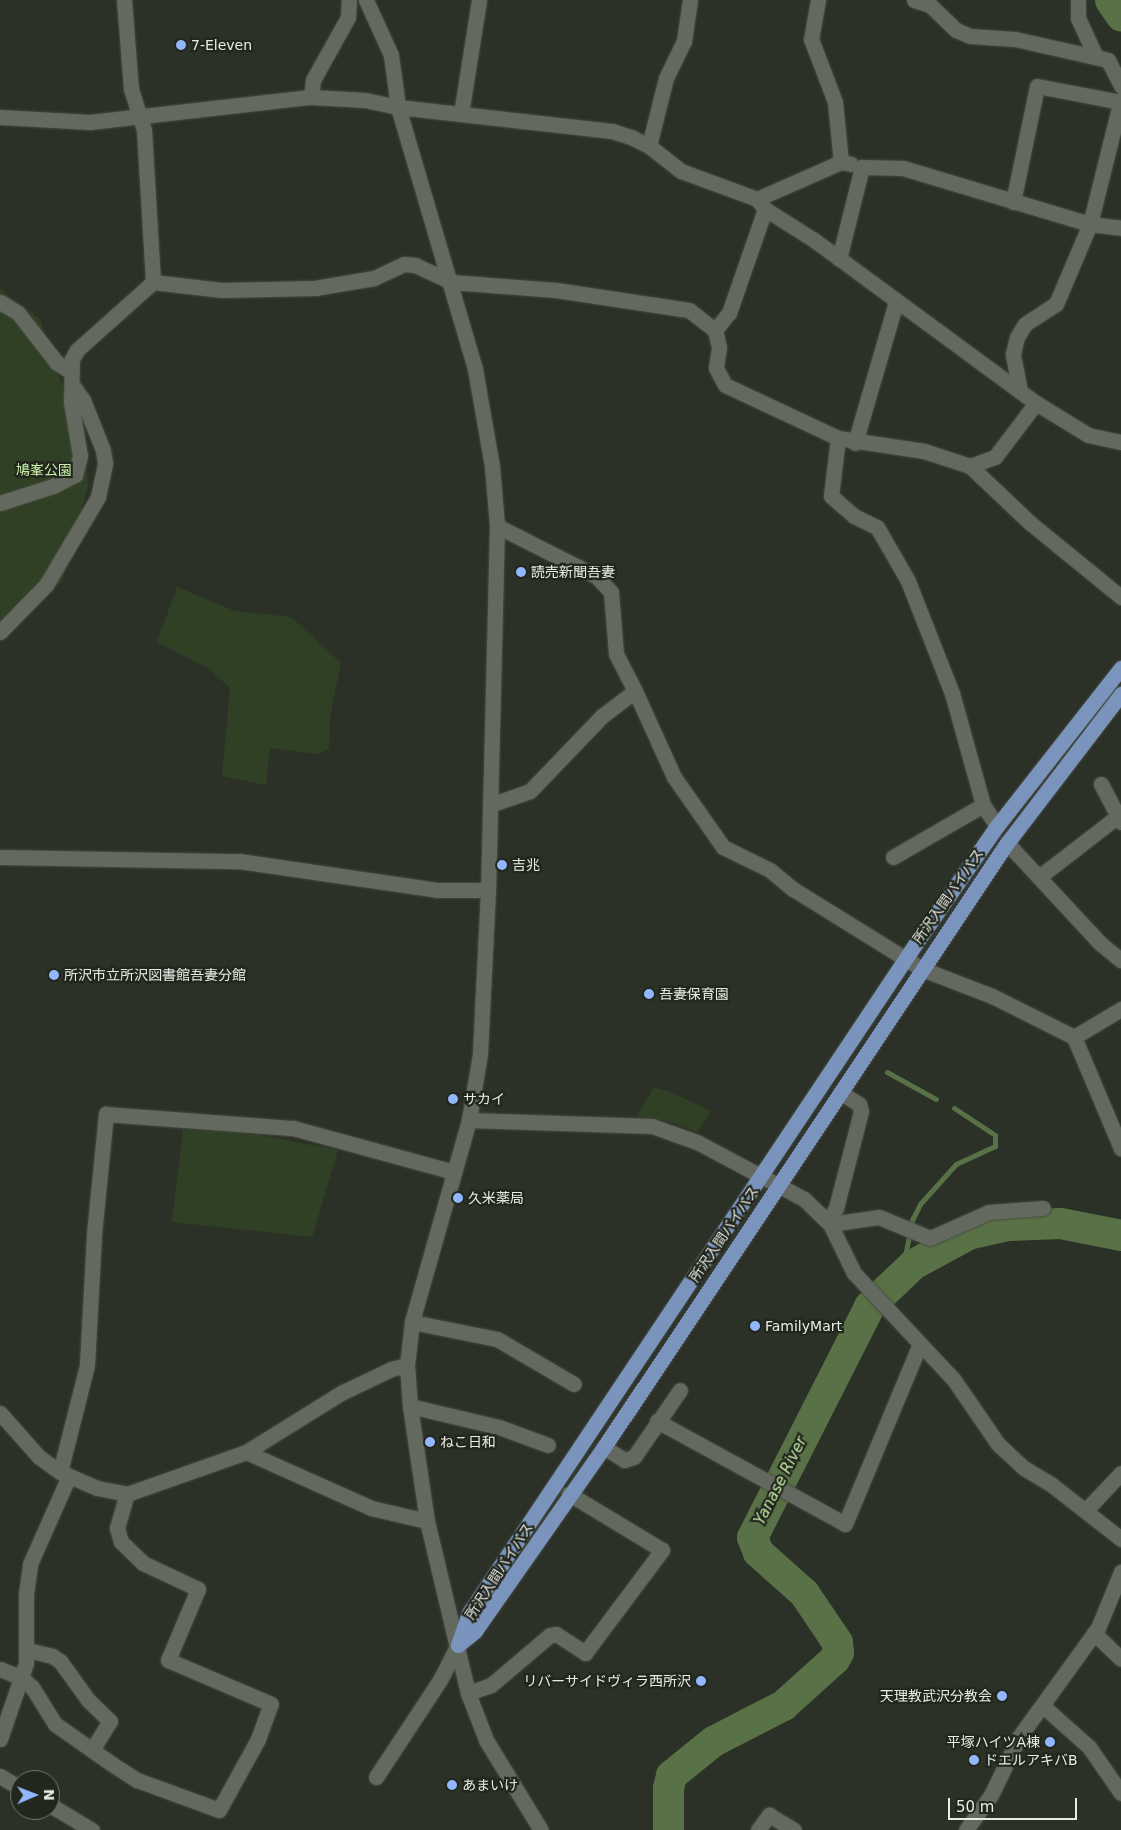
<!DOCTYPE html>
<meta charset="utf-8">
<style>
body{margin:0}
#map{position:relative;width:1121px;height:1830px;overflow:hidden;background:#2b3127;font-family:"DejaVu Sans","Noto Sans JP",sans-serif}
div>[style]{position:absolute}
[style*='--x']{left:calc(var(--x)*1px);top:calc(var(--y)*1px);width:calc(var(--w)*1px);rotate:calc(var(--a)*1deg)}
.green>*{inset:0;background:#304024}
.stream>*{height:5px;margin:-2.5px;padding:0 2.5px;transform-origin:2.5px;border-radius:2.5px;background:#597146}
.river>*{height:31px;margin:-15.5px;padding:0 15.5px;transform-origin:15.5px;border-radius:15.5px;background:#597146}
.roads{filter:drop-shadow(0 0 1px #474c43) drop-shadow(0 0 1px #474c43)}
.street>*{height:15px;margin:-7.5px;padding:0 7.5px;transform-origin:7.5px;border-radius:7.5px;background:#63695e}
.secondary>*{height:15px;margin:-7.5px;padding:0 7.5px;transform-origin:7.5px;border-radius:7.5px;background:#63695e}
.primary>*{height:15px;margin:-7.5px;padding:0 7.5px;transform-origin:7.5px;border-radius:7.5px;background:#7a94bd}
.dots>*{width:14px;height:14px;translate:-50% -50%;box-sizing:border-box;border:2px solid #22271d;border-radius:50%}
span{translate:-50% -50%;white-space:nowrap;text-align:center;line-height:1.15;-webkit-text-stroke:4.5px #22271d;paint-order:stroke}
.poi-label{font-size:14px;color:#e9ece6}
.left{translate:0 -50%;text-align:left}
.right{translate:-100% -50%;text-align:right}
.park-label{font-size:14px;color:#c7efaa}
.street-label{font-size:14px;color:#e9ece6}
.water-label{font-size:15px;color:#c1e8a3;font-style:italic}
.north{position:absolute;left:10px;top:1770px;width:50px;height:50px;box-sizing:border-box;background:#22271d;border:1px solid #72766d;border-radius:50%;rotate:89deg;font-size:14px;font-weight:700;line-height:20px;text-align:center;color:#e9ece6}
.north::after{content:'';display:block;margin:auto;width:18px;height:22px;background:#92b7fd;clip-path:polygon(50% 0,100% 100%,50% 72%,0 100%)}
.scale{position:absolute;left:948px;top:1798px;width:129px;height:22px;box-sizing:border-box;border:2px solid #e9ece6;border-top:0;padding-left:6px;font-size:15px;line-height:18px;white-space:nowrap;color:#e9ece6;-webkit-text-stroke:4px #22271d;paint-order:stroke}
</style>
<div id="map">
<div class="green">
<i style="clip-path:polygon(0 289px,40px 319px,86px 455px,88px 485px,62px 582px,0 620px)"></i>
<i style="clip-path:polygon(177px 587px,235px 611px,291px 617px,341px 663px,330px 717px,329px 749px,319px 754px,270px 748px,266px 785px,222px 776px,230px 688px,209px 669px,157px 642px)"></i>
<i style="clip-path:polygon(654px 1087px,668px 1091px,711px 1111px,697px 1132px,675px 1123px,637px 1116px)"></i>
<i style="clip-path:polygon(183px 1129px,259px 1135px,338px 1150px,312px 1237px,172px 1222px)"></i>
</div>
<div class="stream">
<i style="--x:887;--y:1072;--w:56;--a:28.9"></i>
<i style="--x:902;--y:1272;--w:53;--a:-79.1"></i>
<i style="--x:912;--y:1220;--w:18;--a:-63"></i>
<i style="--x:920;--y:1204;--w:54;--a:-48"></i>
<i style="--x:956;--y:1164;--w:43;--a:-24.8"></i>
<i style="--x:995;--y:1146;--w:11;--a:-90"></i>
<i style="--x:995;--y:1135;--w:49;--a:-146.6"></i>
</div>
<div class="river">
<i style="--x:1110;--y:0;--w:19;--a:55"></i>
<i style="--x:668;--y:1830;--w:42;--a:-90"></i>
<i style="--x:668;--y:1788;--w:13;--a:-77"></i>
<i style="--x:671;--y:1775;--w:54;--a:-39"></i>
<i style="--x:713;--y:1741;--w:79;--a:-27.2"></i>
<i style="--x:783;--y:1705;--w:69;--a:-42"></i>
<i style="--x:834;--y:1659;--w:8;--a:-60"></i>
<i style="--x:838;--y:1652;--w:10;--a:-96"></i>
<i style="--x:837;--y:1642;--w:59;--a:-124"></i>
<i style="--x:804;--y:1593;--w:62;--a:-138.3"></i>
<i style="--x:758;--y:1552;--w:16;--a:-112"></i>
<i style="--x:752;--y:1537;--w:259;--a:-63.1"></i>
<i style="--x:869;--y:1306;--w:61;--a:-43.7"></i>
<i style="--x:913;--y:1264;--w:63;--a:-28.6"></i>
<i style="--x:968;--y:1234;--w:41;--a:-12.7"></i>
<i style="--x:1008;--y:1225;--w:52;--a:-2.2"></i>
<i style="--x:1060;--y:1223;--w:62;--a:11.1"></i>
</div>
<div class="roads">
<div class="street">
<i style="--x:124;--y:0;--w:89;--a:85.5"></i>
<i style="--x:131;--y:89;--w:43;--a:72.4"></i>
<i style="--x:144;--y:130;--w:152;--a:86.6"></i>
<i style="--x:366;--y:0;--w:60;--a:65.6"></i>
<i style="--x:391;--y:55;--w:52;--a:82.3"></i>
<i style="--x:398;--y:107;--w:215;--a:6.4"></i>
<i style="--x:612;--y:131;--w:20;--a:18"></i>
<i style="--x:631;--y:137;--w:20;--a:27"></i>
<i style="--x:649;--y:146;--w:41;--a:38"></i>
<i style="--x:681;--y:171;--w:81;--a:20.2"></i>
<i style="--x:757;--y:199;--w:13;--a:51"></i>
<i style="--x:765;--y:209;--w:58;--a:32.3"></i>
<i style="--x:814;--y:240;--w:275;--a:36.3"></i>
<i style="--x:1036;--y:403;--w:61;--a:31.6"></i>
<i style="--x:1088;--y:435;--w:34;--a:12"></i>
<i style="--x:818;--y:0;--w:40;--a:100"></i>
<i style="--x:811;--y:39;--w:67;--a:69.1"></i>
<i style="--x:835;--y:102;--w:60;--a:84.3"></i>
<i style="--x:914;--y:0;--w:17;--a:17"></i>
<i style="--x:930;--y:5;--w:36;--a:44"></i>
<i style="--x:956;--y:30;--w:15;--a:23"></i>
<i style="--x:970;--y:36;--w:45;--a:3.8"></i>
<i style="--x:1015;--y:39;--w:95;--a:12.7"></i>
<i style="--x:1108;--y:60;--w:29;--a:63"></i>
<i style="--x:1078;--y:0;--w:18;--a:90"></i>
<i style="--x:1078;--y:18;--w:41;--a:65.3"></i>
<i style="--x:311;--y:97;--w:17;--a:-83"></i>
<i style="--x:313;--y:80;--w:72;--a:-60.9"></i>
<i style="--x:348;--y:17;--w:17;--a:-87"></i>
<i style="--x:461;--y:114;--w:115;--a:-81"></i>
<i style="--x:649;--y:146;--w:70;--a:-76"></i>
<i style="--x:666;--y:78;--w:41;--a:-64.1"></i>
<i style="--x:684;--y:41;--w:41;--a:-81.7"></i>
<i style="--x:757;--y:199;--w:92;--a:-23.8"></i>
<i style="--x:841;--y:162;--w:10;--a:11"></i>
<i style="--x:1013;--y:202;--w:118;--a:-78.3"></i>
<i style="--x:1037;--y:86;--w:86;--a:10.8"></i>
<i style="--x:839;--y:259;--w:95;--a:-76"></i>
<i style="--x:862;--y:167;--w:41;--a:1.4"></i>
<i style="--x:903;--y:168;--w:195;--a:16.7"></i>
<i style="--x:1090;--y:224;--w:31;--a:7"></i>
<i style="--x:153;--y:282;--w:69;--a:6.6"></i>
<i style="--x:222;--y:290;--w:93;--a:-1.2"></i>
<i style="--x:315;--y:288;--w:60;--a:-9.6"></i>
<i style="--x:374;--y:278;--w:33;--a:-25"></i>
<i style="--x:404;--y:264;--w:11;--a:5"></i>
<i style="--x:415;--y:265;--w:40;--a:25"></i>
<i style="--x:451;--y:282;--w:105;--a:4.4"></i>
<i style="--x:556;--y:290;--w:134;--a:8.6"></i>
<i style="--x:689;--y:310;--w:33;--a:38"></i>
<i style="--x:715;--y:330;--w:18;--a:77"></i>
<i style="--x:719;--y:348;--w:20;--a:99"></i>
<i style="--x:716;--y:368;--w:19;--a:62"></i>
<i style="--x:725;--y:385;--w:125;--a:25.1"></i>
<i style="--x:838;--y:438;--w:87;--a:8.6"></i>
<i style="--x:924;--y:451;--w:48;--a:18.1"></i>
<i style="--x:970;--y:466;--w:81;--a:43.5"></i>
<i style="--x:1029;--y:522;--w:119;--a:39.2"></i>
<i style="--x:0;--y:302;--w:21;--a:31"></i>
<i style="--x:18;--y:313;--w:63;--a:52"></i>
<i style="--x:57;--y:363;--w:15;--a:32"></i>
<i style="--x:715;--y:330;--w:22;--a:-51"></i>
<i style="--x:729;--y:313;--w:110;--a:-70.9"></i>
<i style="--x:1020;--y:391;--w:38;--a:-101"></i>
<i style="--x:1013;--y:354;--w:17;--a:-77"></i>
<i style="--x:1017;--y:337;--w:15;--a:-58"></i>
<i style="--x:1025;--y:324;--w:37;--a:-33"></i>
<i style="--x:1056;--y:304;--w:87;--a:-67"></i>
<i style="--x:1090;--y:224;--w:128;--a:-76"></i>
<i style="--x:838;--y:438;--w:58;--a:96.9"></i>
<i style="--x:831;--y:496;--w:30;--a:41"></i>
<i style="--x:854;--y:516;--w:25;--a:26"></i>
<i style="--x:877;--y:527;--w:62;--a:60.1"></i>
<i style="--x:908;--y:581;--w:120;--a:68.6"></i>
<i style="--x:952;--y:693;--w:116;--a:74.5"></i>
<i style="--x:983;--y:805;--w:25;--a:56"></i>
<i style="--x:855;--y:443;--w:147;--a:-73.8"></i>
<i style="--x:970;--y:466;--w:27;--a:-20"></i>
<i style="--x:995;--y:457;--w:68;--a:-52.8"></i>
<i style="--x:0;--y:503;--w:56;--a:-17.8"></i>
<i style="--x:53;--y:486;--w:25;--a:-27"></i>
<i style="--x:75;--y:475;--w:20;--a:-75"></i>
<i style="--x:80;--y:456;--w:55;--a:-99.5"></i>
<i style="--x:71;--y:402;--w:43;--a:-88.7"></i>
<i style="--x:72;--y:359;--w:10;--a:-61"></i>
<i style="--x:77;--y:350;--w:102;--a:-41.8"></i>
<i style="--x:0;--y:632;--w:66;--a:-45.6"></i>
<i style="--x:46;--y:585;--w:102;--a:-59.4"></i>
<i style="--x:98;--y:497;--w:35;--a:-78"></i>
<i style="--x:105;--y:463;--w:13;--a:-99"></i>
<i style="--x:103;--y:450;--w:54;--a:-111.8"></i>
<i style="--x:83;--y:400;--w:19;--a:-125"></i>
<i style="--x:635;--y:691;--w:94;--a:65.6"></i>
<i style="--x:674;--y:777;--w:85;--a:55"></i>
<i style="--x:723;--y:847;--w:52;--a:26.1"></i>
<i style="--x:770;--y:870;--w:30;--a:40"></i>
<i style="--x:793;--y:889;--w:152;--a:31.8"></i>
<i style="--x:922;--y:969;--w:75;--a:21.1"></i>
<i style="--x:992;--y:996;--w:92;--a:26.6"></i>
<i style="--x:1074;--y:1037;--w:121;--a:67.1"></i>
<i style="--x:1101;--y:784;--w:43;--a:62.2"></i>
<i style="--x:490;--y:805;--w:42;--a:-19.3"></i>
<i style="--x:530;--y:791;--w:104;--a:-46.2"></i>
<i style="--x:602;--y:716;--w:41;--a:-37.1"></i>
<i style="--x:635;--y:691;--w:42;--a:-117.2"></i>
<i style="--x:616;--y:654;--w:62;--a:-94.6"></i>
<i style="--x:611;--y:592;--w:22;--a:-133"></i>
<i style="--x:596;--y:576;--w:111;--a:-153.2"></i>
<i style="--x:1007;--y:843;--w:138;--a:47.1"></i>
<i style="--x:1101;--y:944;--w:26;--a:39"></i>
<i style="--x:0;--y:857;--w:239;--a:1"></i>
<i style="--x:239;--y:861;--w:200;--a:8.3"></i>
<i style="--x:437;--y:890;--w:51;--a:0"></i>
<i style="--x:893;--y:857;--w:104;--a:-30"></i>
<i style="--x:1039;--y:877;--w:100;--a:-37.7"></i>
<i style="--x:1074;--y:1037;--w:55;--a:-30.8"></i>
<i style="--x:828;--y:1221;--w:15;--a:-58"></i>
<i style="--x:836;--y:1208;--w:100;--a:-75.5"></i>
<i style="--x:861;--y:1111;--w:7;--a:-106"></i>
<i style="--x:859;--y:1104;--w:22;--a:-148"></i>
<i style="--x:830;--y:1224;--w:49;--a:-8.1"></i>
<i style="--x:879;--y:1217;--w:55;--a:22.4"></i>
<i style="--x:930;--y:1238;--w:64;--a:-23.8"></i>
<i style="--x:989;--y:1212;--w:54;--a:-4.2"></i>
<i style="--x:412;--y:1322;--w:87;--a:11.3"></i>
<i style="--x:497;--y:1339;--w:89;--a:30.3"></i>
<i style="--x:410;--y:1406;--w:91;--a:13.3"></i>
<i style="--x:499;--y:1427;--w:52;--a:20.2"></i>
<i style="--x:0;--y:1413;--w:59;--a:48.4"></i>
<i style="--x:39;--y:1457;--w:26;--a:36"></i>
<i style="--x:60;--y:1472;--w:40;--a:23.4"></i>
<i style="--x:97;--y:1488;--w:31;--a:11"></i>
<i style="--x:127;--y:1494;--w:126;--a:-19.4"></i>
<i style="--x:246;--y:1452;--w:112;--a:-31.8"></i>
<i style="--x:341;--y:1393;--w:55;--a:-25.6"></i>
<i style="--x:391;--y:1369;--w:16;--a:-14"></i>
<i style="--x:657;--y:1421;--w:214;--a:28.7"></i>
<i style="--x:845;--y:1524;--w:195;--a:-67.4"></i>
<i style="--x:604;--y:1447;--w:24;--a:33"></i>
<i style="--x:624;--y:1460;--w:10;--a:-17"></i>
<i style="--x:634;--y:1457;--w:81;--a:-55.5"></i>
<i style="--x:246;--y:1452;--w:137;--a:24.1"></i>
<i style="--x:371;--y:1508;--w:57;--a:13.1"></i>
<i style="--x:60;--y:1472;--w:110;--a:-75.8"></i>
<i style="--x:87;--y:1365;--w:131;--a:-86.9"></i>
<i style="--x:94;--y:1234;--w:121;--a:-84.3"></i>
<i style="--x:106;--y:1114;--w:188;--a:4.3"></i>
<i style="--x:293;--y:1128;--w:167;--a:15.3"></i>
<i style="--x:1086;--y:1510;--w:51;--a:-46.6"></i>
<i style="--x:1094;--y:1633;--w:37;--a:44"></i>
<i style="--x:27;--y:1650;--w:26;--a:13"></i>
<i style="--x:52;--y:1656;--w:9;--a:32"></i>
<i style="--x:60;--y:1661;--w:48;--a:54.3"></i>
<i style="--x:88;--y:1700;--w:30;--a:44"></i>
<i style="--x:110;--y:1721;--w:34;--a:122"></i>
<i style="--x:0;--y:1669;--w:24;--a:22"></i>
<i style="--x:22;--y:1678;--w:13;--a:42"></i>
<i style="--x:32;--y:1687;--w:44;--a:58.1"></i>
<i style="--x:55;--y:1724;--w:70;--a:35.1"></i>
<i style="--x:112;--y:1764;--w:30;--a:33"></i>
<i style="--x:137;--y:1780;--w:87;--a:20.1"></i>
<i style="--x:219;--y:1810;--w:81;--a:-61.2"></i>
<i style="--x:258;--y:1739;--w:37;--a:-70"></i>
<i style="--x:271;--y:1704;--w:112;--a:-156.9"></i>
<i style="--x:168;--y:1660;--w:77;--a:-67.1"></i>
<i style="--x:198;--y:1589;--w:61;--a:-154.7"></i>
<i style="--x:143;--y:1563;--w:30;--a:-136"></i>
<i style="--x:121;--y:1542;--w:15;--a:-106"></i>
<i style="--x:117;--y:1528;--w:35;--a:-74"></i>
<i style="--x:468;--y:1693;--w:24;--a:-19"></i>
<i style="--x:491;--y:1685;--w:77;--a:-40.3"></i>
<i style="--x:550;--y:1635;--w:6;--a:-9"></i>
<i style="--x:556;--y:1634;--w:35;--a:33"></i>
<i style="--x:585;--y:1653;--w:129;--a:-53.2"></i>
<i style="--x:662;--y:1550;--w:109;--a:-148.9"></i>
<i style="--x:1043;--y:1706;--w:62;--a:41.7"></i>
<i style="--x:1089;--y:1747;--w:56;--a:55.2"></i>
<i style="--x:0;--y:1739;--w:80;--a:-71.1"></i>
<i style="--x:26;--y:1663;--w:69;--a:-90"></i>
<i style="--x:26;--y:1594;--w:30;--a:-82"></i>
<i style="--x:30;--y:1564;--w:96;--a:-66.1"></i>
<i style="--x:0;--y:1776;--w:23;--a:31"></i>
<i style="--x:376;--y:1777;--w:116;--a:-56.6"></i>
<i style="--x:440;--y:1680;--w:39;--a:-63"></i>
<i style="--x:50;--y:1805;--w:49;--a:30.8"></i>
<i style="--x:758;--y:1830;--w:19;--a:-54"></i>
<i style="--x:769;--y:1815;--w:29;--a:31"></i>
<i style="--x:966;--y:1830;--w:43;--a:-54.5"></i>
<i style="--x:991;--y:1795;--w:64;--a:-64.2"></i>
<i style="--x:1019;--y:1737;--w:135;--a:-54.1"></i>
<i style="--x:1098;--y:1628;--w:61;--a:-67.7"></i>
</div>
<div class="secondary">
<i style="--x:0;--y:117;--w:90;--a:3.2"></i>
<i style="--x:90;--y:122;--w:222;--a:-6.5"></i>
<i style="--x:311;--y:97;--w:54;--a:3.2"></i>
<i style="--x:365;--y:100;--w:34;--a:12"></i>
<i style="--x:398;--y:107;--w:273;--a:73.6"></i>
<i style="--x:475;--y:369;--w:98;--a:80.1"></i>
<i style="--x:492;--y:466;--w:60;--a:85.2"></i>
<i style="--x:497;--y:526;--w:364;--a:91.4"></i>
<i style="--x:488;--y:890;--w:164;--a:92.8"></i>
<i style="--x:480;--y:1054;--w:67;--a:99.5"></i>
<i style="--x:469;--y:1120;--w:210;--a:105.8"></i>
<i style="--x:412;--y:1322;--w:43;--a:96.6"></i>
<i style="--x:407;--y:1365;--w:41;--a:85.8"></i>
<i style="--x:410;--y:1406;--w:116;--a:81.6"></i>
<i style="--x:427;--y:1521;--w:177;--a:76.6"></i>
<i style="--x:468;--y:1693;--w:50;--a:69"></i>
<i style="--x:486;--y:1740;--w:105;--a:58.6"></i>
<i style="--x:469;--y:1120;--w:183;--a:1.9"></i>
<i style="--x:652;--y:1126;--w:48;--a:19.6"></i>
<i style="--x:697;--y:1142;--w:121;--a:28"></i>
<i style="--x:804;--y:1199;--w:36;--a:44"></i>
<i style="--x:830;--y:1224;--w:55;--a:63.9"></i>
<i style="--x:854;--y:1273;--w:146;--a:46.9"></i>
<i style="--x:954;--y:1380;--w:78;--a:55.5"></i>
<i style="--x:998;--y:1444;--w:35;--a:43"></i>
<i style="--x:1024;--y:1468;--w:33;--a:31"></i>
<i style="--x:1052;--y:1485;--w:88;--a:38"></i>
</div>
<div class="primary">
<i style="--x:458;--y:1645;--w:34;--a:-71"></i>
<i style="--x:469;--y:1613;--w:809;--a:-56.29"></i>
<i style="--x:918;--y:940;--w:139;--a:-55.3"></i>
<i style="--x:997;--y:826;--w:201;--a:-51.9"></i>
<i style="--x:458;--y:1645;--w:22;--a:-39"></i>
<i style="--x:475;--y:1631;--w:225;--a:-55"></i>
<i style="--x:604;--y:1447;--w:726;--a:-56.29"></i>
<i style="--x:1007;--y:843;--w:188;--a:-52.6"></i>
</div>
</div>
<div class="dots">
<i style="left:181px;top:45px;background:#92b7fd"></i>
<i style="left:521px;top:572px;background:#92b7fd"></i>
<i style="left:502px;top:865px;background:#92b7fd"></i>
<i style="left:54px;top:975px;background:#92b7fd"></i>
<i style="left:649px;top:994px;background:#92b7fd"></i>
<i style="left:453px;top:1099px;background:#92b7fd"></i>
<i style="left:458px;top:1198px;background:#92b7fd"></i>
<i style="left:755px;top:1326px;background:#92b7fd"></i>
<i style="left:430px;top:1442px;background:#92b7fd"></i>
<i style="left:701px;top:1681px;background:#92b7fd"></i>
<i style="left:1002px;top:1696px;background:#92b7fd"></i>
<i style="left:1050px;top:1742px;background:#92b7fd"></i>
<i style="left:974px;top:1760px;background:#92b7fd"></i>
<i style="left:452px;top:1785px;background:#92b7fd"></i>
</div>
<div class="poi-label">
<span class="left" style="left:191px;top:45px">7-Eleven</span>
<span class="left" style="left:531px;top:572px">読売新聞吾妻</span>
<span class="left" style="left:512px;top:865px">吉兆</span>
<span class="left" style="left:64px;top:975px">所沢市立所沢図書館吾妻分館</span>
<span class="left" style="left:659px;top:994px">吾妻保育園</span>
<span class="left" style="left:463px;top:1099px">サカイ</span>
<span class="left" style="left:468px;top:1198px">久米薬局</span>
<span class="left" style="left:765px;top:1326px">FamilyMart</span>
<span class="left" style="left:440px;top:1442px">ねこ日和</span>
<span class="right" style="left:691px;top:1681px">リバーサイドヴィラ西所沢</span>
<span class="right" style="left:992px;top:1696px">天理教武沢分教会</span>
<span class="right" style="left:1040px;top:1742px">平塚ハイツA棟</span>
<span class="left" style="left:984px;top:1760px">ドエルアキバB</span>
<span class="left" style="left:462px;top:1785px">あまいけ</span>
</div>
<div class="park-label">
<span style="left:44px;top:470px">鳩峯公園</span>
</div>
<div class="street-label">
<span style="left:948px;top:896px;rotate:-55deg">所沢入間バイパス</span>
<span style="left:724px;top:1234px;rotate:-56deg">所沢入間バイパス</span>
<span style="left:499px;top:1571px;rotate:-57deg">所沢入間バイパス</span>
</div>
<div class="water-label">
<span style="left:781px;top:1481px;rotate:-63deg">Yanase River</span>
</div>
<div class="north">N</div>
<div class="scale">50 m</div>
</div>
